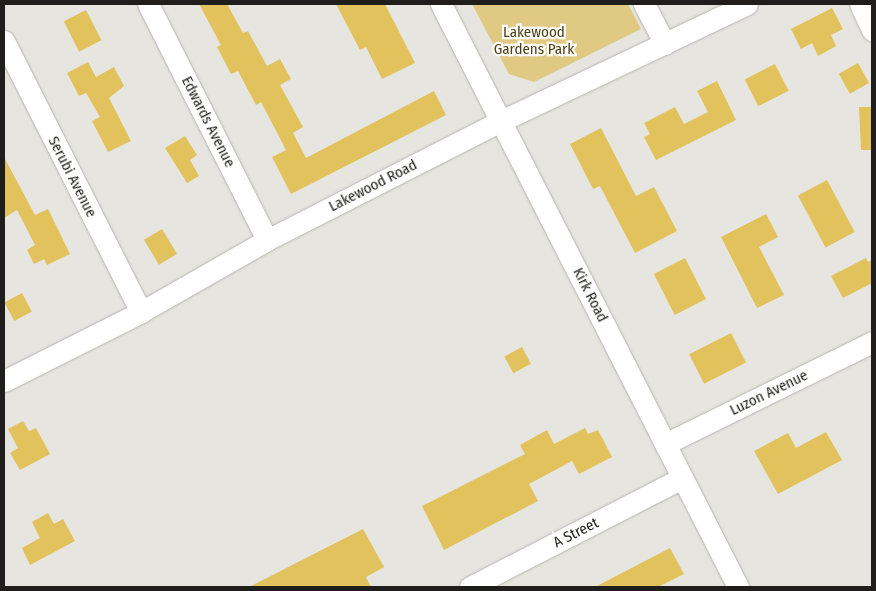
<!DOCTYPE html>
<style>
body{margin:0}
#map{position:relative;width:876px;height:591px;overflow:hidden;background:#e7e5e0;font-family:"Fira Sans Condensed",sans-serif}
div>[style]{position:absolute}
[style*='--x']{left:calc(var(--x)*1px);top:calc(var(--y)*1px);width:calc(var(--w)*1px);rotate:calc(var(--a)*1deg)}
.green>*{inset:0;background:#e0c982}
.building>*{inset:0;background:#e2c25c;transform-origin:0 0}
.roads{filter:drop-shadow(0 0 1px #b5b4ae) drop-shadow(0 0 1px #b5b4ae)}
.minor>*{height:21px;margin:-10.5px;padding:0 10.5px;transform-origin:10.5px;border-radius:10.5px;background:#fff}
span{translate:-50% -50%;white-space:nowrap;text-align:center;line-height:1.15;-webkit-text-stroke:4.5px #fff;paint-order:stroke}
.park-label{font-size:15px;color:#4d4015}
.street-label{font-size:15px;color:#1f1e1c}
.frame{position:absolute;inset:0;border:5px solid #1f1e1c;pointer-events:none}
</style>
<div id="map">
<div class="green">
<i style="clip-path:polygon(472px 4px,628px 4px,641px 29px,534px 82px,509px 74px)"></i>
</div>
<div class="building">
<i style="clip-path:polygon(199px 4px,227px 4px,243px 33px,248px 31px,267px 66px,280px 59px,291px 79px,280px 85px,303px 127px,293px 133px,306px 158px,434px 91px,446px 115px,291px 194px,272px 157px,286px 150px,261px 102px,256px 105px,238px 71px,231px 74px,217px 47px,221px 45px)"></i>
<i style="clip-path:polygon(336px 4px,385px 4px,415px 63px,382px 79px,366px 47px,360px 50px)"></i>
<i style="clip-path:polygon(832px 8px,843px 29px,831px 35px,836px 46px,818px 56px,812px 43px,801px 49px,791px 29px)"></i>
<i style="left:86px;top:10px;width:34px;height:25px;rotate:63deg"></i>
<i style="clip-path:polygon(88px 62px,96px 77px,114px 67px,124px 86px,109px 98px,131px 141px,108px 152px,92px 121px,100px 117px,86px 93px,79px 96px,67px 73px)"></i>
<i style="left:858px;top:63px;width:23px;height:22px;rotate:61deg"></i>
<i style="left:775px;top:64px;width:30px;height:34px;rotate:63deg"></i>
<i style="clip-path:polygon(717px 81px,736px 120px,656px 160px,644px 137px,650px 134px,644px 123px,675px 107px,684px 124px,708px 112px,697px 91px)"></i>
<i style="clip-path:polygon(859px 107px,872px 107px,872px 150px,861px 150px)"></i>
<i style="clip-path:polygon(601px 128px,636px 196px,654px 187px,677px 231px,635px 253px,600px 186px,593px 189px,570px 144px)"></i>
<i style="clip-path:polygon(185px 136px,197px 155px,190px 160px,199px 176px,187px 183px,165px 148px)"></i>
<i style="clip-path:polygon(4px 157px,35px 215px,48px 209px,70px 254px,47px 265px,44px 259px,34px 264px,27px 250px,35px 245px,17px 210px,4px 218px)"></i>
<i style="left:827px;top:180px;width:59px;height:33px;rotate:62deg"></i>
<i style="clip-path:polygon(766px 214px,778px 237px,759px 247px,784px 295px,757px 308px,721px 237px)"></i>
<i style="left:162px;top:229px;width:29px;height:21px;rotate:59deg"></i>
<i style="left:685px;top:258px;width:46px;height:35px;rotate:63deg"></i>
<i style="clip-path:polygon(866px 258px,868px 262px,872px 260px,872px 283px,843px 298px,831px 276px)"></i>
<i style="left:22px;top:293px;width:21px;height:20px;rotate:62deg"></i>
<i style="left:731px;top:333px;width:33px;height:47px;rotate:63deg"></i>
<i style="left:522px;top:347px;width:19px;height:20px;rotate:62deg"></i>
<i style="clip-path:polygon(23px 421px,29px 431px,36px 428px,50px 454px,20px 470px,10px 453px,18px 448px,8px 429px)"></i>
<i style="clip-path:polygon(585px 428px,588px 434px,598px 430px,612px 457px,579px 474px,572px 461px,529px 484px,538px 501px,444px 550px,422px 506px,525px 454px,520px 445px,547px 430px,554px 444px)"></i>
<i style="clip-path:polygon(826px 432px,842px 460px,778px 494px,754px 451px,788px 433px,796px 448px)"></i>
<i style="clip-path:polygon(48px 513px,54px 524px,63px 519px,75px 541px,30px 565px,22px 548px,40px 538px,32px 522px)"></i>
<i style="clip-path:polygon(363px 529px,384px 567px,366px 577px,371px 587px,249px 587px)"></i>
<i style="clip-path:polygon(670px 548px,684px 574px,658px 587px,595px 587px)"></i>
</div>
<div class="roads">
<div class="minor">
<i style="--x:148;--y:4;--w:264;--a:63.2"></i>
<i style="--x:441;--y:4;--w:654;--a:63"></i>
<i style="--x:644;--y:4;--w:45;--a:62.3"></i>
<i style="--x:860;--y:4;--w:29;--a:65"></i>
<i style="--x:4;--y:41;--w:304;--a:63.2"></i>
<i style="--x:4;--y:381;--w:153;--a:-26.7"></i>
<i style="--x:141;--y:312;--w:145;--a:-29.7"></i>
<i style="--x:267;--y:240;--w:263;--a:-27"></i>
<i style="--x:501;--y:121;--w:272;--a:-25.4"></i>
<i style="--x:665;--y:444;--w:231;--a:-26.2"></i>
<i style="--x:470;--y:587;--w:238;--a:-27.2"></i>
</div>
</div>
<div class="park-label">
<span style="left:534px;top:41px">Lakewood<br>Gardens Park</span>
</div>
<div class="street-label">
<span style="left:208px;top:122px;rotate:63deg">Edwards Avenue</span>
<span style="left:72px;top:177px;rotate:63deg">Serubi Avenue</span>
<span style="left:373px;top:186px;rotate:-27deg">Lakewood Road</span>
<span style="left:590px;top:295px;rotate:63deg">Kirk Road</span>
<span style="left:769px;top:393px;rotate:-26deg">Luzon Avenue</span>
<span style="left:576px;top:533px;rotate:-27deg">A Street</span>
</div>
<div class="frame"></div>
</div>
